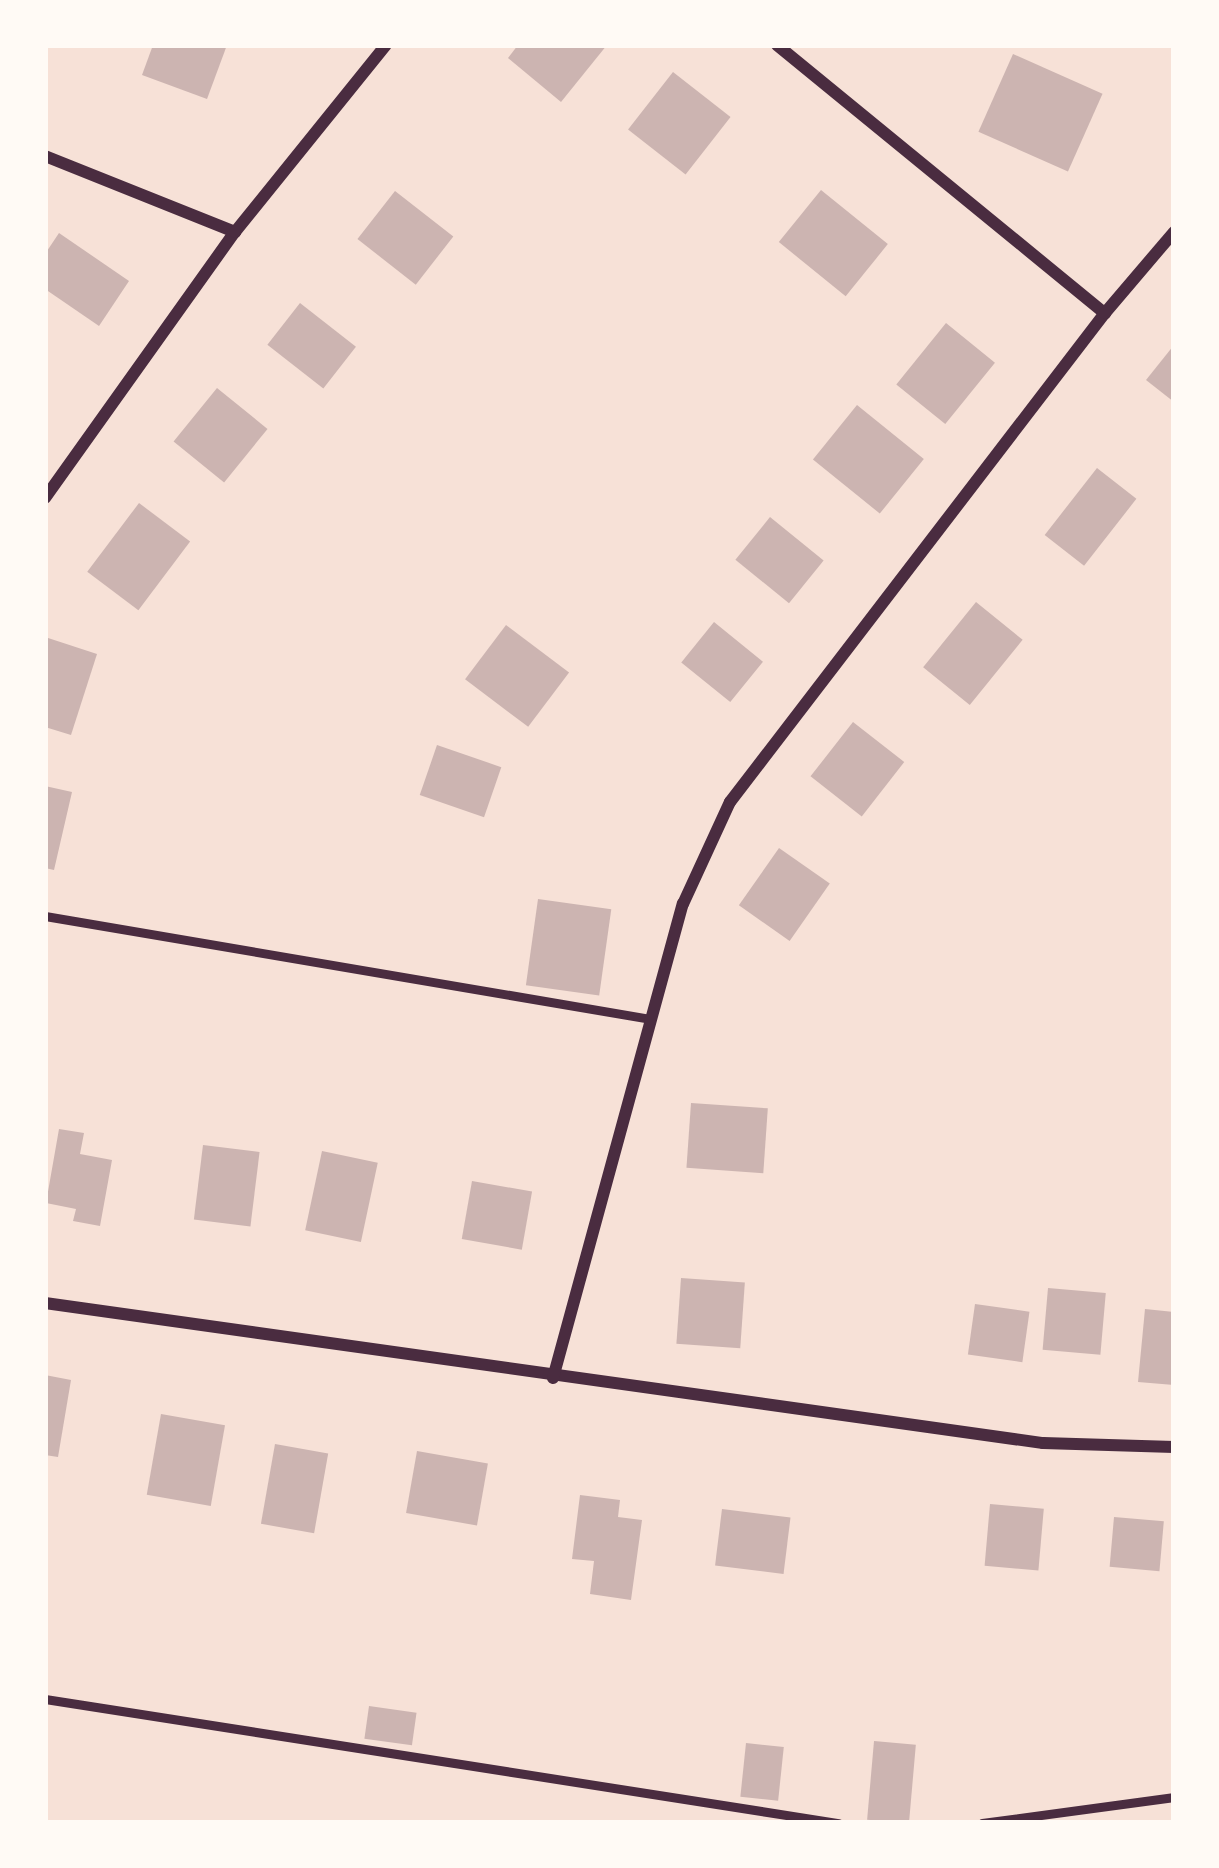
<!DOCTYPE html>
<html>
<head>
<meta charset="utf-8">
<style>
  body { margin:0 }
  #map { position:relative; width:1219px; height:1868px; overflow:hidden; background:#f7e1d7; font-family:Barlow,sans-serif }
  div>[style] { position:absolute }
  .building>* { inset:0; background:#ccb4b1; transform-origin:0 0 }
  .service>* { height:9px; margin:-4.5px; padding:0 4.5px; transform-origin:4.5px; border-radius:4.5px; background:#4a2c40 }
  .minor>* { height:12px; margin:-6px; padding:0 6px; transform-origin:6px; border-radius:6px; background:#4a2c40 }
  span { translate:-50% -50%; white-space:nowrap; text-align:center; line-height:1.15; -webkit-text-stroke:9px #fffaf5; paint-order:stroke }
  .frame { position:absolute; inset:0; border:48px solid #fffaf5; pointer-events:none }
</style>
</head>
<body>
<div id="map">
  <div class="building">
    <i style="clip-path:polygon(153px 45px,227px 45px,207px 99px,142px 75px)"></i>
    <i style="clip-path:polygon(518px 45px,607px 45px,561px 102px,508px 58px)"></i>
    <i style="left:1013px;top:54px;width:98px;height:85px;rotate:24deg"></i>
    <i style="left:673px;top:72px;width:73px;height:73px;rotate:38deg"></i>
    <i style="left:821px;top:190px;width:86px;height:67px;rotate:39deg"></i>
    <i style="left:395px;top:191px;width:74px;height:61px;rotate:38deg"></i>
    <i style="clip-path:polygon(59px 233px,129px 281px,99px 326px,45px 289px,45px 254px)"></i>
    <i style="left:300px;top:303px;width:71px;height:53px;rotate:38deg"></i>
    <i style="left:946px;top:323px;width:63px;height:79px;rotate:39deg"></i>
    <i style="clip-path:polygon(1174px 345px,1174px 402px,1146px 380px)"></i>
    <i style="left:217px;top:388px;width:65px;height:69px;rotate:39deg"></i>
    <i style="left:857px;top:405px;width:86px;height:70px;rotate:39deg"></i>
    <i style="left:1097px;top:468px;width:50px;height:85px;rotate:38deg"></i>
    <i style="left:139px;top:503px;width:64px;height:86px;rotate:37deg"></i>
    <i style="left:770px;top:517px;width:69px;height:55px;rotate:39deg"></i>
    <i style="left:976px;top:602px;width:60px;height:84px;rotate:39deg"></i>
    <i style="left:714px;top:622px;width:63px;height:52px;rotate:39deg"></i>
    <i style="left:506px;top:625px;width:79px;height:68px;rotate:37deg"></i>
    <i style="clip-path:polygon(45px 637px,97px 654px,71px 735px,45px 727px)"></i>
    <i style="left:853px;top:722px;width:65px;height:69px;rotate:38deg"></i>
    <i style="left:437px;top:745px;width:68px;height:53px;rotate:19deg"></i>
    <i style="clip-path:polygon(45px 786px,72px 792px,54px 870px,45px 868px)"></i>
    <i style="left:779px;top:848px;width:62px;height:70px;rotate:35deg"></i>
    <i style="left:538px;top:899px;width:74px;height:87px;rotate:8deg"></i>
    <i style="left:691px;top:1103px;width:77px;height:65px;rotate:4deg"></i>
    <i style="clip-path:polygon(59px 1129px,84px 1133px,80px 1154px,112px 1160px,100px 1226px,73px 1221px,76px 1209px,46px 1203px)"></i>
    <i style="left:203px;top:1145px;width:57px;height:75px;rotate:7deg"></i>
    <i style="left:322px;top:1151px;width:57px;height:81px;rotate:12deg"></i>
    <i style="left:472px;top:1181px;width:61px;height:59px;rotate:10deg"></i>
    <i style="left:681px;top:1278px;width:64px;height:66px;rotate:4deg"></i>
    <i style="left:1048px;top:1288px;width:58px;height:62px;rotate:5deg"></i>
    <i style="left:975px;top:1304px;width:55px;height:51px;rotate:8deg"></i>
    <i style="clip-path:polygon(1145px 1309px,1174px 1312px,1174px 1385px,1138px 1382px)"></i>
    <i style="clip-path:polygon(45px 1375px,71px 1380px,58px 1457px,45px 1455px)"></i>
    <i style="left:161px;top:1414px;width:65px;height:82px;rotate:10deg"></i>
    <i style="left:275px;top:1444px;width:54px;height:81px;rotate:10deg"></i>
    <i style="left:417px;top:1451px;width:72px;height:63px;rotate:10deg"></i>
    <i style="clip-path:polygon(580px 1495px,620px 1500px,618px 1517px,642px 1520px,631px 1600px,590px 1594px,594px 1561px,572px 1559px)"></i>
    <i style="left:990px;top:1504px;width:54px;height:62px;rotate:5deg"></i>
    <i style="left:722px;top:1509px;width:69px;height:57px;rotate:7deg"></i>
    <i style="left:1114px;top:1517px;width:50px;height:50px;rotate:5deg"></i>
    <i style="left:369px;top:1706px;width:48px;height:33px;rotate:8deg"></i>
    <i style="left:874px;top:1741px;width:42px;height:79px;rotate:5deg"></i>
    <i style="left:746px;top:1743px;width:38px;height:54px;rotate:6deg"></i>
  </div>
  <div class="service">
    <i style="left:45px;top:916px;width:615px;rotate:9.65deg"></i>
    <i style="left:45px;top:1699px;width:803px;rotate:8.89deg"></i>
    <i style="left:982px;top:1823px;width:194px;rotate:-7.7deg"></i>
  </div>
  <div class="minor">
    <i style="left:777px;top:45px;width:424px;rotate:39.3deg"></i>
    <i style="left:45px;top:156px;width:205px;rotate:21.8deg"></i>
    <i style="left:45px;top:498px;width:327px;rotate:-54.5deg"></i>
    <i style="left:235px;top:232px;width:240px;rotate:-51.1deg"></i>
    <i style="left:45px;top:1303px;width:1008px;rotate:7.99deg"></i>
    <i style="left:1043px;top:1443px;width:131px;rotate:1.7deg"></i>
    <i style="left:553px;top:1378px;width:492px;rotate:-74.7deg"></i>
    <i style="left:683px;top:904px;width:112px;rotate:-65.3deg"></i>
    <i style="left:730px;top:802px;width:616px;rotate:-52.52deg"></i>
    <i style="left:1105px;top:313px;width:106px;rotate:-49.6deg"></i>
  </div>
  <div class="frame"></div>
</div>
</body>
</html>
